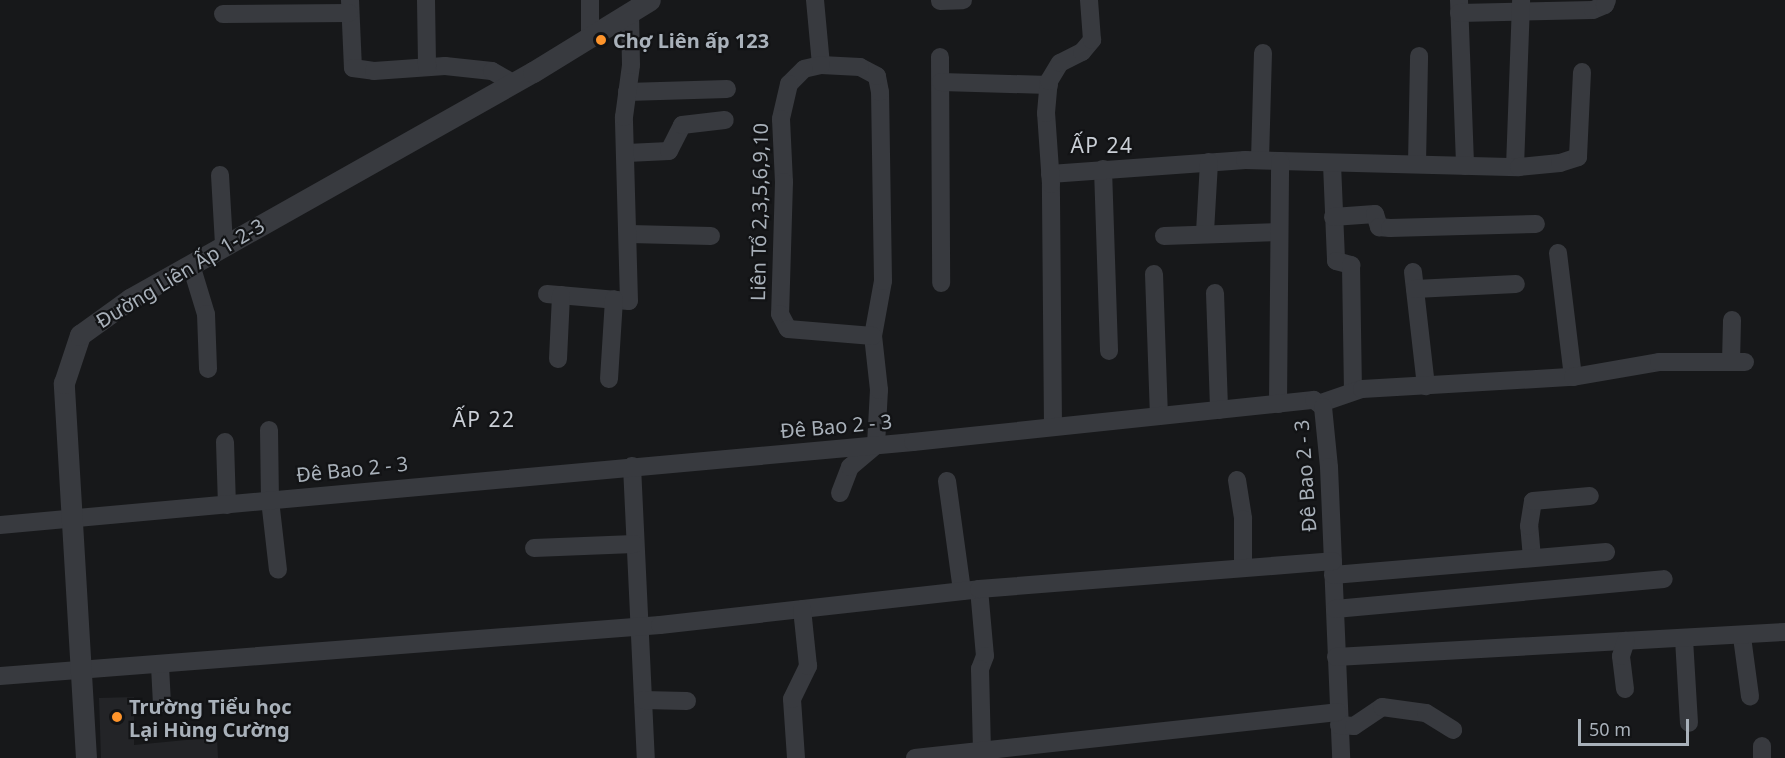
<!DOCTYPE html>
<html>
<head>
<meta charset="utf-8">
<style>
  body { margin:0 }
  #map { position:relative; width:1785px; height:758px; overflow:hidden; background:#17181a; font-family:"Noto Sans",sans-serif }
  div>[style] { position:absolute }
  .built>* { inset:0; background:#232427 }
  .minor>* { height:18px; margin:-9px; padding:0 9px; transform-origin:9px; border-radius:9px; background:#383a3f }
  .tertiary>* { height:21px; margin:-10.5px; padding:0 10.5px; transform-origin:10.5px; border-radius:10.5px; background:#383a3f }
  .dots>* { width:16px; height:16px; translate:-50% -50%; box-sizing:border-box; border:3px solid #121315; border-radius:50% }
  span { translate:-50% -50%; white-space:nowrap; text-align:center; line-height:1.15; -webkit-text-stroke:4.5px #121315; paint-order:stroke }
  .poi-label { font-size:20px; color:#a9b1ba; font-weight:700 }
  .left { translate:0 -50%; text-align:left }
  .street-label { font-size:20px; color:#a9b1ba }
  .neighbourhood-label { font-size:21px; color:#cacfd6; letter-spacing:1.5px }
  .scale { position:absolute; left:1578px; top:719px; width:111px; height:27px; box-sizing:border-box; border:3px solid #a9b1ba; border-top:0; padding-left:8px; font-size:18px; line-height:21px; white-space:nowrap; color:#a9b1ba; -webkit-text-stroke:4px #121315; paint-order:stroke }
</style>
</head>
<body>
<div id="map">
  <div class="built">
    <i style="clip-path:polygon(134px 697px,134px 745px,217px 737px,218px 758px,101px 758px,99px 698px)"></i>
  </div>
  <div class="minor">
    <i style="left:350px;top:0;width:68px;rotate:87.5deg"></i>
    <i style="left:353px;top:68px;width:21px;rotate:8deg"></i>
    <i style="left:374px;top:71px;width:71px;rotate:-4deg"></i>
    <i style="left:445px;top:66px;width:47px;rotate:6.1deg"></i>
    <i style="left:492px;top:71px;width:22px;rotate:30deg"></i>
    <i style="left:426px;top:0;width:67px;rotate:89.1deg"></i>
    <i style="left:590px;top:0;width:36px;rotate:90deg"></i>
    <i style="left:815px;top:0;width:65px;rotate:84.7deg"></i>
    <i style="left:1459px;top:0;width:166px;rotate:87.9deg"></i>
    <i style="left:940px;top:1px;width:23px;rotate:-2deg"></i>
    <i style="left:1459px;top:13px;width:134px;rotate:-1.3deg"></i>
    <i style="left:1593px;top:10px;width:13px;rotate:-23deg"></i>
    <i style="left:1605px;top:5px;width:5px;rotate:-68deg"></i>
    <i style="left:223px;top:14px;width:126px;rotate:-0.5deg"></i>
    <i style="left:940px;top:57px;width:226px;rotate:89.7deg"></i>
    <i style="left:941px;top:82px;width:108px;rotate:1.6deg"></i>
    <i style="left:627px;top:92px;width:100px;rotate:-1.7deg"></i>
    <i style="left:627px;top:153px;width:42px;rotate:-2.7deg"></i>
    <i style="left:669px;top:151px;width:29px;rotate:-63deg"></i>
    <i style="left:682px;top:125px;width:43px;rotate:-6.6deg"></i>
    <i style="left:1260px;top:160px;width:107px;rotate:-88.4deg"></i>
    <i style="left:1332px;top:164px;width:97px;rotate:87.6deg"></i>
    <i style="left:1336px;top:261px;width:16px;rotate:15deg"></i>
    <i style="left:1351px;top:265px;width:126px;rotate:89.1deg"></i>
    <i style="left:1417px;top:164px;width:108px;rotate:-88.9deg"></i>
    <i style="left:1515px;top:167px;width:167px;rotate:-87.9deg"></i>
    <i style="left:1103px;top:169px;width:182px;rotate:88.1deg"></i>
    <i style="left:1050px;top:174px;width:196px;rotate:-4.1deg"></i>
    <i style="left:1245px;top:160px;width:274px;rotate:1.5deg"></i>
    <i style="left:1519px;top:167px;width:41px;rotate:-5.6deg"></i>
    <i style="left:1560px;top:163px;width:19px;rotate:-18deg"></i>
    <i style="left:1578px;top:157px;width:85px;rotate:-87.3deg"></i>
    <i style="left:220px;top:175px;width:70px;rotate:86.7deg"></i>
    <i style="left:1333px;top:217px;width:42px;rotate:-4.1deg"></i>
    <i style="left:1375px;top:214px;width:14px;rotate:73deg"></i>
    <i style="left:1379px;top:227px;width:11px;rotate:5deg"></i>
    <i style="left:1390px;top:228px;width:146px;rotate:-1.6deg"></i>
    <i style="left:1205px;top:232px;width:70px;rotate:-86.7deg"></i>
    <i style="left:630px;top:234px;width:81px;rotate:1.4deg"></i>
    <i style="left:1164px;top:236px;width:115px;rotate:-2deg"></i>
    <i style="left:1558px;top:253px;width:125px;rotate:83.1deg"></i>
    <i style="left:191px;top:265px;width:51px;rotate:73deg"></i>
    <i style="left:206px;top:314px;width:55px;rotate:87.9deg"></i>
    <i style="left:1413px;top:272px;width:115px;rotate:83.5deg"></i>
    <i style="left:1154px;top:274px;width:142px;rotate:88deg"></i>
    <i style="left:1415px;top:289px;width:101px;rotate:-2.8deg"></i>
    <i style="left:1215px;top:293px;width:117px;rotate:88deg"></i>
    <i style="left:547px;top:294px;width:82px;rotate:4.9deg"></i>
    <i style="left:629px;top:301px;width:184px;rotate:-91.6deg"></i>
    <i style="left:624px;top:117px;width:52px;rotate:-82.3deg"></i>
    <i style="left:631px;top:65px;width:53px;rotate:-91.1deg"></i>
    <i style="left:558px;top:359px;width:64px;rotate:-87.3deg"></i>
    <i style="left:1731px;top:362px;width:42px;rotate:-88.6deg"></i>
    <i style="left:609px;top:379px;width:80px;rotate:-86.4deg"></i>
    <i style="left:1321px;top:403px;width:43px;rotate:-18.9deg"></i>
    <i style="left:1362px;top:389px;width:211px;rotate:-3.3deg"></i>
    <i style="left:1573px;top:377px;width:87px;rotate:-9.9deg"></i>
    <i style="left:1659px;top:362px;width:86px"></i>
    <i style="left:1278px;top:404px;width:243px;rotate:-89.5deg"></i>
    <i style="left:1053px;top:427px;width:243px;rotate:-90.5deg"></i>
    <i style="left:1051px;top:184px;width:71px;rotate:-94deg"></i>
    <i style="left:1046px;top:113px;width:32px;rotate:-85deg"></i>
    <i style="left:1049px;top:81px;width:21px;rotate:-59deg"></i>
    <i style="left:1060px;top:63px;width:25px;rotate:-27deg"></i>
    <i style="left:1082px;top:52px;width:16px;rotate:-50deg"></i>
    <i style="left:1092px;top:40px;width:40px;rotate:-94.3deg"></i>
    <i style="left:269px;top:430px;width:70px;rotate:89.2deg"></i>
    <i style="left:270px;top:500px;width:70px;rotate:83.5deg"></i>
    <i style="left:225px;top:442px;width:63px;rotate:88.2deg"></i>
    <i style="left:632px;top:466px;width:292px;rotate:87.3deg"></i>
    <i style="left:1237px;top:480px;width:39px;rotate:81deg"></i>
    <i style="left:1243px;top:519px;width:48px;rotate:90deg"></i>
    <i style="left:947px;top:481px;width:111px;rotate:82.2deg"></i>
    <i style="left:840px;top:493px;width:28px;rotate:-69deg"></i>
    <i style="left:850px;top:467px;width:34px;rotate:-40deg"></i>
    <i style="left:876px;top:445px;width:55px;rotate:-86.9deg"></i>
    <i style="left:879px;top:390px;width:54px;rotate:-96.3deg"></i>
    <i style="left:873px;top:336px;width:56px;rotate:-79.7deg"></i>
    <i style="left:883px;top:281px;width:189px;rotate:-90.9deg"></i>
    <i style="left:880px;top:92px;width:16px;rotate:-101deg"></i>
    <i style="left:877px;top:76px;width:19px;rotate:-152deg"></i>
    <i style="left:860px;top:67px;width:39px;rotate:-177deg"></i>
    <i style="left:821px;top:65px;width:17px;rotate:167deg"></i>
    <i style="left:804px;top:69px;width:21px;rotate:135deg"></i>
    <i style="left:789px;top:84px;width:36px;rotate:103deg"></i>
    <i style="left:781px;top:119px;width:63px;rotate:87.3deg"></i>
    <i style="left:784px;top:182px;width:132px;rotate:91.7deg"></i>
    <i style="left:780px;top:314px;width:17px;rotate:62deg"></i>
    <i style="left:788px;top:329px;width:85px;rotate:4.7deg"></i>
    <i style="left:0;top:525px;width:917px;rotate:-5.19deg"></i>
    <i style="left:913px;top:442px;width:403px;rotate:-6deg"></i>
    <i style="left:1314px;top:400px;width:11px;rotate:38deg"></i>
    <i style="left:1323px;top:407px;width:60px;rotate:84.3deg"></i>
    <i style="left:1329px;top:467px;width:291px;rotate:87.6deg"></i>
    <i style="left:534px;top:548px;width:100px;rotate:-2.3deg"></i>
    <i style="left:1532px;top:558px;width:32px;rotate:-95deg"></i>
    <i style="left:1529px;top:526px;width:25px;rotate:-81deg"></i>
    <i style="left:1533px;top:501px;width:57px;rotate:-5deg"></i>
    <i style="left:1333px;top:575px;width:274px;rotate:-4.8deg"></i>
    <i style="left:979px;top:589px;width:67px;rotate:84.9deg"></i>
    <i style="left:985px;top:656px;width:14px;rotate:111deg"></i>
    <i style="left:980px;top:669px;width:83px;rotate:88.6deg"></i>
    <i style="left:1335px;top:609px;width:330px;rotate:-5.2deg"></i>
    <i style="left:1742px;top:637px;width:60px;rotate:82.3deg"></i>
    <i style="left:1684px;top:639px;width:84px;rotate:86.6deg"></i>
    <i style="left:1336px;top:657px;width:450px;rotate:-3.2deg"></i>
    <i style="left:160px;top:666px;width:37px;rotate:87deg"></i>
    <i style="left:0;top:676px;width:662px;rotate:-4.42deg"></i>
    <i style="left:660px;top:625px;width:321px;rotate:-6.4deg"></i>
    <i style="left:979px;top:589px;width:355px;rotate:-4.5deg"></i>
    <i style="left:1625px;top:689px;width:33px;rotate:-97deg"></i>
    <i style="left:1621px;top:656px;width:16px;rotate:-72deg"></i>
    <i style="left:643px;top:700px;width:44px;rotate:1.3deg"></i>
    <i style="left:1339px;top:725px;width:15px;rotate:4deg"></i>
    <i style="left:1354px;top:726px;width:34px;rotate:-34deg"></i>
    <i style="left:1382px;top:707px;width:44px;rotate:7.8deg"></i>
    <i style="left:1426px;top:713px;width:32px;rotate:32deg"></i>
    <i style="left:1762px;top:746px;width:12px;rotate:90deg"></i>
    <i style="left:796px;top:758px;width:59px;rotate:-93.9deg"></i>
    <i style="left:792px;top:699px;width:37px;rotate:-64deg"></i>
    <i style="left:808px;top:666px;width:57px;rotate:-96deg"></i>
    <i style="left:915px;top:758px;width:425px;rotate:-6.2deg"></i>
  </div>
  <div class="tertiary">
    <i style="left:86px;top:758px;width:376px;rotate:-93.4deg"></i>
    <i style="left:64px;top:383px;width:51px;rotate:-71.6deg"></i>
    <i style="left:80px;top:335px;width:62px;rotate:-35.8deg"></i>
    <i style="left:130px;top:299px;width:463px;rotate:-29.4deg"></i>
    <i style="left:533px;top:72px;width:137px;rotate:-31.6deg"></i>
  </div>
  <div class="dots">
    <i style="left:601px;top:40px;background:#fe942b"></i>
    <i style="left:117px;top:717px;background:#fe942b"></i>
  </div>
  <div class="poi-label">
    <span class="left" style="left:613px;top:40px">Chợ Liên ấp 123</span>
    <span class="left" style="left:129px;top:718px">Trường Tiểu học<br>Lại Hùng Cường</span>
  </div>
  <div class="street-label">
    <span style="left:759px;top:212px;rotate:-89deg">Liên Tổ 2,3,5,6,9,10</span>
    <span style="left:180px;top:273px;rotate:-31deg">Đường Liên Ấp 1-2-3</span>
    <span style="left:836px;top:426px;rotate:-5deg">Đê Bao 2 - 3</span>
    <span style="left:352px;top:469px;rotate:-6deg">Đê Bao 2 - 3</span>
    <span style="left:1305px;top:476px;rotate:-94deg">Đê Bao 2 - 3</span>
  </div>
  <div class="neighbourhood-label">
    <span style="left:1102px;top:145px">ẤP 24</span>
    <span style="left:484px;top:419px">ẤP 22</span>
  </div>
  <div class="scale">50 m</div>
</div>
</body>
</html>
